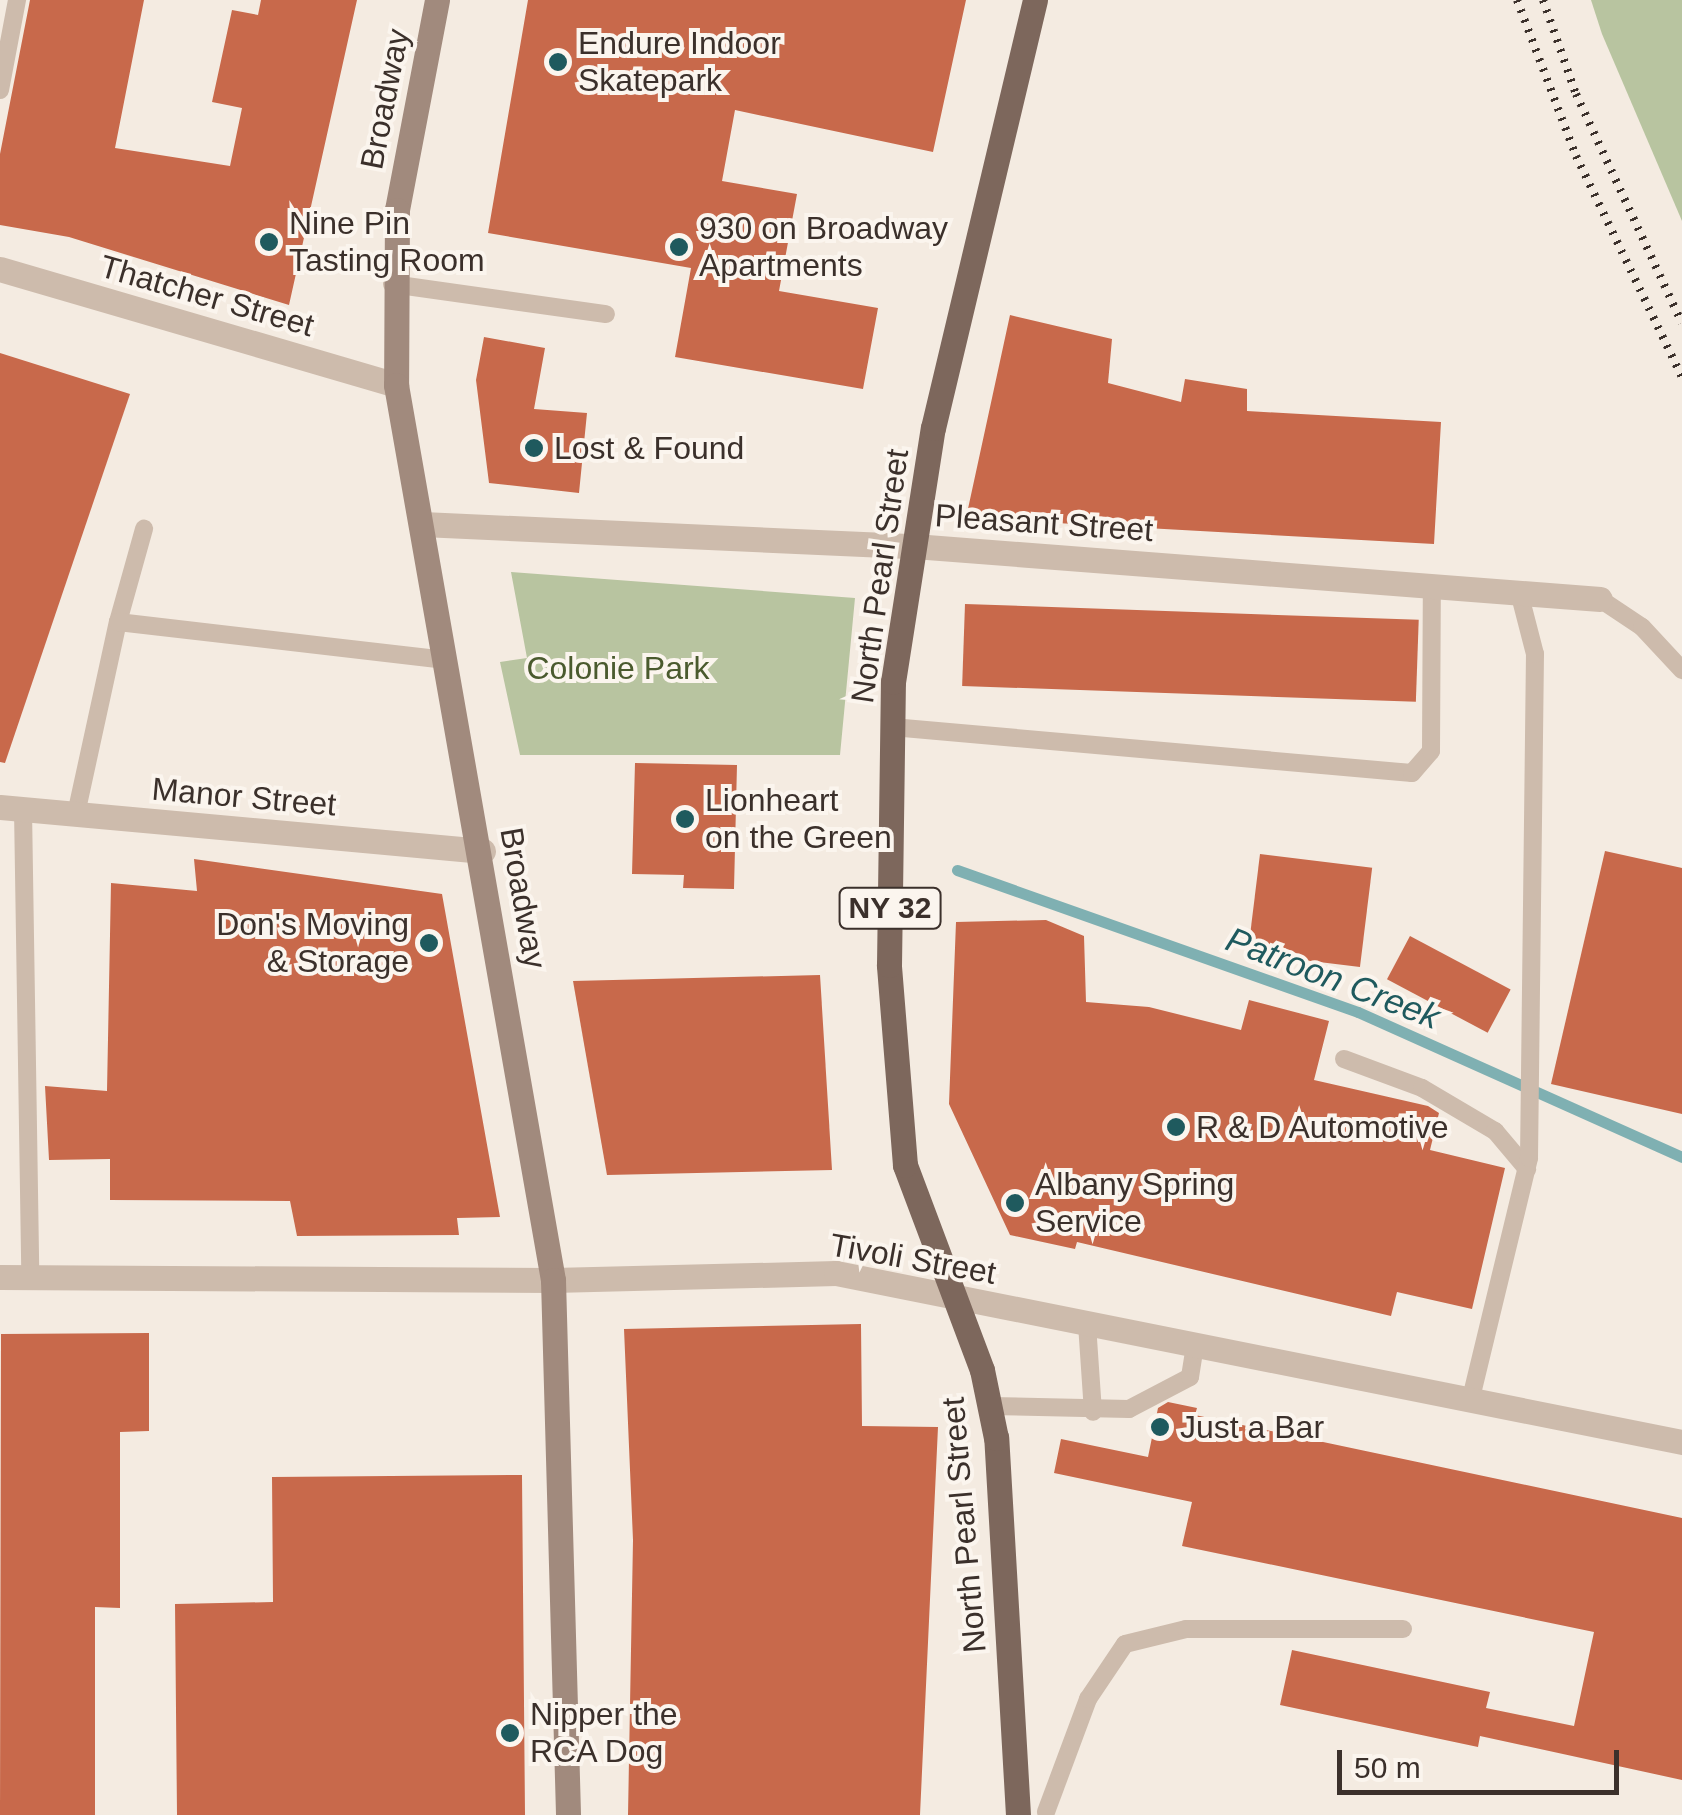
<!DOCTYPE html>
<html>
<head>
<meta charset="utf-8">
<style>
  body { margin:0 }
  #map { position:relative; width:1682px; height:1815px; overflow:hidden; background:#f4ebe1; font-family:Helvetica,sans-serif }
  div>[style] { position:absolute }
  .green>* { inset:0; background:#b8c4a0 }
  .stream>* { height:11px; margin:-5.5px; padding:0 5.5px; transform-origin:5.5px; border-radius:5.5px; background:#7fb0b2 }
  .building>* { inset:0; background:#c8694b; transform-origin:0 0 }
  .lane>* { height:18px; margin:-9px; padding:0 9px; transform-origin:9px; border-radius:9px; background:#cdbbac }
  .street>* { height:25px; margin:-12.5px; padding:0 12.5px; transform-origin:12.5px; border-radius:12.5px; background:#cdbbac }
  .secondary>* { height:25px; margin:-12.5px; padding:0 12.5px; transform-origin:12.5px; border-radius:12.5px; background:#a18a7d }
  .primary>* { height:25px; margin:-12.5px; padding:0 12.5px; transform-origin:12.5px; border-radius:12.5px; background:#7d675c }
  .rail>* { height:8px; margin-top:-4px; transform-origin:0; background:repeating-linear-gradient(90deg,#3b302b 0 2.5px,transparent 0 10.5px) }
  .dots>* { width:28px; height:28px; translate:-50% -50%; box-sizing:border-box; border:5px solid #fbf5ee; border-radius:50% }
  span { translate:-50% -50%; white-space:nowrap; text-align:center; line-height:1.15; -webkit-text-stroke:8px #fbf5ee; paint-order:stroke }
  .shield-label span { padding:2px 8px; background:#fbf5ee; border:2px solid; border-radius:8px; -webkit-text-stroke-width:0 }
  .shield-label { font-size:30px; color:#3b302b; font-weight:700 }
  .poi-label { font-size:32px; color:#3b302b }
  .left { translate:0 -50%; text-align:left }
  .right { translate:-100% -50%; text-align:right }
  .street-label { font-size:32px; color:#3b302b }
  .park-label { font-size:32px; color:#4a5a2e }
  .water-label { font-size:35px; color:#1f5a5e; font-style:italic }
  .scale { position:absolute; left:1337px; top:1750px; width:282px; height:45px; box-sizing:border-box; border:5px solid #3b302b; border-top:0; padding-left:12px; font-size:30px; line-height:35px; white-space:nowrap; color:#3b302b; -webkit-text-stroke:8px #fbf5ee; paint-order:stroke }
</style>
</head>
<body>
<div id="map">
  <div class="green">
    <i style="clip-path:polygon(1591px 0,1682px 0,1682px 221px,1602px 34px)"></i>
    <i style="clip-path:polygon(511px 572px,855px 598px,840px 755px,520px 755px,500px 662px,527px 658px)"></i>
  </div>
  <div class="stream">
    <i style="left:957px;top:870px;width:425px;rotate:19.5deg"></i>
    <i style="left:1358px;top:1012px;width:355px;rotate:24.1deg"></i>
  </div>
  <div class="building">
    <i style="clip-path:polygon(30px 0,144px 0,115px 148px,230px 166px,242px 108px,212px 102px,232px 10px,258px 15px,261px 0,357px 0,289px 305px,69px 237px,0 225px,0 154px)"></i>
    <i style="clip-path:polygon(528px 0,966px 0,933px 152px,735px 110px,722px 181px,797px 194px,779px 291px,878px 308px,863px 389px,675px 357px,691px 268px,488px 233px)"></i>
    <i style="clip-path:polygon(1010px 315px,1112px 339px,1108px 383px,1181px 402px,1185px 379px,1247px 389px,1247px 411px,1441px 422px,1434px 544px,966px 518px)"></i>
    <i style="clip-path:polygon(484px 337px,545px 348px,534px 409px,587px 413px,579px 493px,489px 483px,476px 380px)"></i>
    <i style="clip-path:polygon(0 353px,130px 394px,5px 763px,0 762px)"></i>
    <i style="left:965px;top:604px;width:454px;height:82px;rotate:2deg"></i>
    <i style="clip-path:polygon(635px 763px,737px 765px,734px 889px,683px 888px,684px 875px,632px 874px)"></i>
    <i style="clip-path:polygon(1605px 851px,1682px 868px,1682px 1114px,1551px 1084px)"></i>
    <i style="left:1260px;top:854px;width:113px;height:100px;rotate:7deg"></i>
    <i style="clip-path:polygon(194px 859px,442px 894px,500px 1217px,457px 1218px,459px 1235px,297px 1236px,290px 1201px,110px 1200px,110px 1159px,49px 1160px,45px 1086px,107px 1091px,111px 883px,197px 891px)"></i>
    <i style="clip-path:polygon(1046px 920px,1084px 936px,1086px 1002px,1149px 1007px,1241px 1030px,1249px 1000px,1329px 1021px,1314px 1080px,1428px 1106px,1439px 1113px,1430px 1150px,1505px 1168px,1472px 1309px,1397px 1292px,1391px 1316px,1077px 1242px,1075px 1249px,1010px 1235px,949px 1104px,956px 922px)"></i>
    <i style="left:1410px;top:936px;width:114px;height:49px;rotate:28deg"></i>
    <i style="clip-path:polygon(820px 975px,832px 1170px,607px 1175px,573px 981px)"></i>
    <i style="clip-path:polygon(861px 1324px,862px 1426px,938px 1427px,920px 1815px,628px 1815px,633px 1540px,624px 1329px)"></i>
    <i style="clip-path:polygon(149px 1333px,149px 1431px,120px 1432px,120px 1608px,95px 1607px,95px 1815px,0 1815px,1px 1334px)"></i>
    <i style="clip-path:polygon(1168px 1402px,1197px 1408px,1195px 1415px,1682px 1518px,1682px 1780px,1480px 1736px,1478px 1747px,1280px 1705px,1292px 1650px,1490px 1692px,1486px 1708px,1574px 1726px,1594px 1632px,1182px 1546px,1192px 1502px,1054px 1473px,1061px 1439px,1148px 1457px,1158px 1408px)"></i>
    <i style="clip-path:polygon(522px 1475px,525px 1815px,177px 1815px,175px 1604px,273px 1602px,272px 1477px)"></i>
  </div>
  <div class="lane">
    <i style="left:0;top:90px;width:92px;rotate:-79.3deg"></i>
    <i style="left:392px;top:284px;width:216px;rotate:8deg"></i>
    <i style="left:1600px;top:599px;width:50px;rotate:33.7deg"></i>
    <i style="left:1642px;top:627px;width:59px;rotate:47.1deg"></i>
    <i style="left:118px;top:622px;width:97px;rotate:-74.4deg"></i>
    <i style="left:892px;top:727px;width:522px;rotate:5.06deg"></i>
    <i style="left:1412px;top:773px;width:29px;rotate:-49deg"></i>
    <i style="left:1431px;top:751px;width:166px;rotate:-89.7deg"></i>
    <i style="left:23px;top:809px;width:468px;rotate:89.1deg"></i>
    <i style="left:76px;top:814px;width:197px;rotate:-77.7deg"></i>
    <i style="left:118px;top:622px;width:328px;rotate:6.6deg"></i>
    <i style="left:1344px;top:1059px;width:83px;rotate:20.4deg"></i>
    <i style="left:1422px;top:1088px;width:85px;rotate:30.5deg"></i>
    <i style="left:1495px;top:1131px;width:50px;rotate:49.9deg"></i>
    <i style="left:1087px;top:1324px;width:88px;rotate:86.1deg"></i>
    <i style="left:1471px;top:1398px;width:247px;rotate:-76.4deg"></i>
    <i style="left:1529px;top:1158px;width:504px;rotate:-89.32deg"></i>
    <i style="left:1535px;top:654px;width:64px;rotate:-104.5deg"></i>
    <i style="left:989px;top:1406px;width:140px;rotate:1.2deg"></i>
    <i style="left:1129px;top:1409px;width:69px;rotate:-27.7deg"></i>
    <i style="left:1190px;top:1377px;width:32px;rotate:-81deg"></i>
    <i style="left:1046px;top:1812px;width:121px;rotate:-69.6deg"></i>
    <i style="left:1088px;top:1699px;width:66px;rotate:-56.1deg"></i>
    <i style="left:1125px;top:1644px;width:63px;rotate:-13.8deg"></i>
    <i style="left:1186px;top:1629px;width:217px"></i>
  </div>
  <div class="street">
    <i style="left:0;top:269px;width:413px;rotate:16.3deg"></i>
    <i style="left:422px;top:524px;width:492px;rotate:2.6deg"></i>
    <i style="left:914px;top:546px;width:688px;rotate:4.42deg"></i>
    <i style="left:0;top:807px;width:485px;rotate:5.2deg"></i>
    <i style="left:0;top:1277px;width:553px;rotate:0.31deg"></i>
    <i style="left:553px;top:1280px;width:283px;rotate:-1.4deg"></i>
    <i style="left:836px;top:1273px;width:863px;rotate:11.3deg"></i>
  </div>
  <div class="secondary">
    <i style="left:437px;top:0;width:214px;rotate:100.8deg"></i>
    <i style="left:397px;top:210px;width:175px;rotate:90.3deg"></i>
    <i style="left:396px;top:385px;width:909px;rotate:80.05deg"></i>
    <i style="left:553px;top:1280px;width:535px;rotate:88.39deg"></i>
  </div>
  <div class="primary">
    <i style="left:1018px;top:1815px;width:378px;rotate:-93.3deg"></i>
    <i style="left:996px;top:1438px;width:69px;rotate:-101.6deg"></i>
    <i style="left:982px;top:1370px;width:219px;rotate:-110.6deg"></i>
    <i style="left:905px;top:1165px;width:201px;rotate:-94.6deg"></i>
    <i style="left:889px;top:965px;width:283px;rotate:-89.2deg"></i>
    <i style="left:893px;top:682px;width:257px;rotate:-81.1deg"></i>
    <i style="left:933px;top:428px;width:440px;rotate:-76.6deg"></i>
  </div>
  <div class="rail">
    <i style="left:1517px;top:0;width:167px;rotate:69.3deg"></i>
    <i style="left:1576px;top:156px;width:245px;rotate:64.4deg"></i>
    <i style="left:1543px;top:0;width:100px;rotate:70.7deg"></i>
    <i style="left:1576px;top:94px;width:252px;rotate:65.2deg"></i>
  </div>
  <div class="dots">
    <i style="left:558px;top:62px;background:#1f5a5e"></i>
    <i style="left:269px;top:242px;background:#1f5a5e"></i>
    <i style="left:679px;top:247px;background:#1f5a5e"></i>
    <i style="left:534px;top:448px;background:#1f5a5e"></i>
    <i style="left:685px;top:819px;background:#1f5a5e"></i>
    <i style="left:429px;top:943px;background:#1f5a5e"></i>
    <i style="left:1176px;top:1127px;background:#1f5a5e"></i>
    <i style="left:1015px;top:1203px;background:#1f5a5e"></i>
    <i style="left:1160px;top:1427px;background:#1f5a5e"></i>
    <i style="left:510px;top:1733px;background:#1f5a5e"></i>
  </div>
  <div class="shield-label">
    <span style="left:890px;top:908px">NY 32</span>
  </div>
  <div class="poi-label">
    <span class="left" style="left:578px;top:62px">Endure Indoor<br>Skatepark</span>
    <span class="left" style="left:289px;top:242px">Nine Pin<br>Tasting Room</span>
    <span class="left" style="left:699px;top:247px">930 on Broadway<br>Apartments</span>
    <span class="left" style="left:554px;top:448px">Lost &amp; Found</span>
    <span class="left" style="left:705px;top:819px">Lionheart<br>on the Green</span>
    <span class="right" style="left:409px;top:943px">Don's Moving<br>&amp; Storage</span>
    <span class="left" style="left:1196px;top:1127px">R &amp; D Automotive</span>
    <span class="left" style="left:1035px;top:1203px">Albany Spring<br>Service</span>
    <span class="left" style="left:1180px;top:1427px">Just a Bar</span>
    <span class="left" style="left:530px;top:1733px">Nipper the<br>RCA Dog</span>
  </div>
  <div class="street-label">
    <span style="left:385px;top:99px;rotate:-79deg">Broadway</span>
    <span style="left:207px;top:296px;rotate:16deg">Thatcher Street</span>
    <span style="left:1044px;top:523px;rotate:4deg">Pleasant Street</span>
    <span style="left:880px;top:576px;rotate:-82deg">North Pearl Street</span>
    <span style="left:244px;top:797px;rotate:5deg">Manor Street</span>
    <span style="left:523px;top:898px;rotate:80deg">Broadway</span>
    <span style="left:913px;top:1259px;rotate:10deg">Tivoli Street</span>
    <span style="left:964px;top:1525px;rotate:-95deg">North Pearl Street</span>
  </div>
  <div class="park-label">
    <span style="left:618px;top:668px">Colonie Park</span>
  </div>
  <div class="water-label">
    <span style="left:1333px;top:978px;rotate:21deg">Patroon Creek</span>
  </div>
  <div class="scale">50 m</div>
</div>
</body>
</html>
